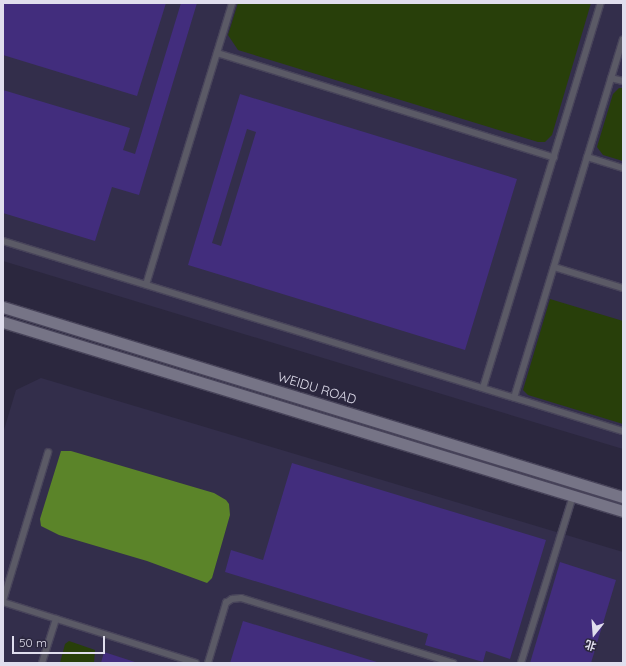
<!DOCTYPE html>
<html>
<head>
<meta charset="utf-8">
<style>
  body { margin:0 }
  #map { position:relative; width:626px; height:666px; overflow:hidden; background:#2b273e; font-family:Quicksand,"Noto Sans SC",sans-serif }
  div>[style] { position:absolute }
  .built>* { inset:0; background:#332e4b }
  .green>* { inset:0; background:#283f0a }
  .water>* { inset:0; background:#5b8429 }
  .building>* { inset:0; background:#422d7d }
  .roads { filter:drop-shadow(1px 0 #48445a) drop-shadow(-1px 0 #48445a) drop-shadow(0 1px #48445a) drop-shadow(0 -1px #48445a) }
  .service>* { height:5.5px; margin:-2.75px; padding:0 2.75px; transform-origin:2.75px; border-radius:2.75px; background:#5b5a66 }
  .secondary>* { height:11px; margin:-5.5px; padding:0 5.5px; transform-origin:5.5px; border-radius:5.5px; background:#767486 }
  span { translate:-50% -50%; white-space:nowrap; text-align:center; line-height:1.15; -webkit-text-stroke:3px #2b273e; paint-order:stroke }
  .street-label { font-size:13px; color:#e0deed }
  .frame { position:absolute; inset:0; border:4px solid #e0deed; pointer-events:none }
  .north { position:absolute; left:574px; top:614px; width:40px; height:40px; -webkit-text-stroke:3px #2b273e; paint-order:stroke; rotate:197deg; font-size:11px; font-weight:700; line-height:16px; text-align:center; color:#e0deed }
  .north::after { content:''; display:block; margin:auto; width:14px; height:18px; background:#e0deed; clip-path:polygon(50% 0,100% 100%,50% 72%,0 100%) }
  .scale { position:absolute; left:12px; top:636px; width:93px; height:18px; box-sizing:border-box; border:2px solid #e0deed; border-top:0; padding-left:5px; font-size:12px; line-height:14px; white-space:nowrap; color:#e0deed; -webkit-text-stroke:3px #2b273e; paint-order:stroke }
</style>
</head>
<body>
<div id="map">
  <div class="built">
    <i style="clip-path:polygon(3px 3px,623px 3px,623px 449px,3px 261px)"></i>
    <i style="clip-path:polygon(41px 378px,623px 552px,623px 663px,3px 663px,3px 433px,16px 390px)"></i>
  </div>
  <div class="green">
    <i style="clip-path:polygon(238px 3px,591px 3px,552px 135px,545px 142px,538px 142px,238px 50px,228px 35px)"></i>
    <i style="clip-path:polygon(619px 88px,623px 88px,623px 161px,603px 155px,597px 147px,613px 94px)"></i>
    <i style="clip-path:polygon(550px 299px,623px 321px,623px 424px,528px 395px,523px 390px)"></i>
    <i style="clip-path:polygon(69px 641px,95px 650px,94px 663px,60px 663px,65px 644px)"></i>
  </div>
  <div class="water">
    <i style="clip-path:polygon(61px 451px,71px 451px,214px 493px,226px 500px,229px 504px,230px 515px,212px 578px,207px 583px,147px 561px,59px 535px,41px 526px,40px 519px)"></i>
  </div>
  <div class="building">
    <i style="clip-path:polygon(3px 3px,166px 3px,137px 96px,3px 55px)"></i>
    <i style="clip-path:polygon(181px 3px,197px 3px,139px 195px,112px 187px,95px 241px,3px 213px,3px 90px,130px 128px,123px 150px,135px 154px)"></i>
    <i style="clip-path:polygon(evenodd,240px 94px,517px 179px,465px 350px,188px 265px,240px 94px,247px 129px,256px 132px,221px 246px,212px 243px,247px 129px)"></i>
    <i style="clip-path:polygon(292px 463px,546px 540px,510px 659px,486px 651px,483px 662px,425px 645px,428px 634px,225px 572px,231px 550px,263px 560px)"></i>
    <i style="clip-path:polygon(560px 562px,616px 580px,591px 663px,530px 663px)"></i>
    <i style="clip-path:polygon(243px 621px,380px 663px,230px 663px)"></i>
    <i style="clip-path:polygon(104px 652px,138px 663px,101px 663px)"></i>
  </div>
  <div class="roads">
    <div class="service">
      <i style="left:217px;top:53px;width:353px;rotate:17.2deg"></i>
      <i style="left:611px;top:78px;width:12px;rotate:14deg"></i>
      <i style="left:587px;top:157px;width:38px;rotate:17deg"></i>
      <i style="left:3px;top:241px;width:648px;rotate:17.04deg"></i>
      <i style="left:554px;top:267px;width:72px;rotate:16.9deg"></i>
      <i style="left:146px;top:285px;width:295px;rotate:-73deg"></i>
      <i style="left:483px;top:388px;width:403px;rotate:-73deg"></i>
      <i style="left:514px;top:398px;width:374px;rotate:-73.1deg"></i>
      <i style="left:3px;top:601px;width:155px;rotate:-73.1deg"></i>
      <i style="left:3px;top:602px;width:202px;rotate:17.5deg"></i>
      <i style="left:42px;top:663px;width:46px;rotate:-72.3deg"></i>
      <i style="left:208px;top:663px;width:63px;rotate:-73.3deg"></i>
      <i style="left:226px;top:603px;width:7px;rotate:-34deg"></i>
      <i style="left:232px;top:599px;width:9px;rotate:-6deg"></i>
      <i style="left:241px;top:598px;width:222px;rotate:17deg"></i>
      <i style="left:521px;top:663px;width:175px;rotate:-72.7deg"></i>
    </div>
    <div class="secondary">
      <i style="left:3px;top:307px;width:648px;rotate:17.04deg"></i>
      <i style="left:3px;top:322px;width:648px;rotate:16.95deg"></i>
    </div>
  </div>
  <div class="street-label">
    <span style="left:317px;top:388px;rotate:17deg">WEIDU ROAD</span>
  </div>
  <div class="frame"></div>
  <div class="north">北</div>
  <div class="scale">50 m</div>
</div>
</body>
</html>
